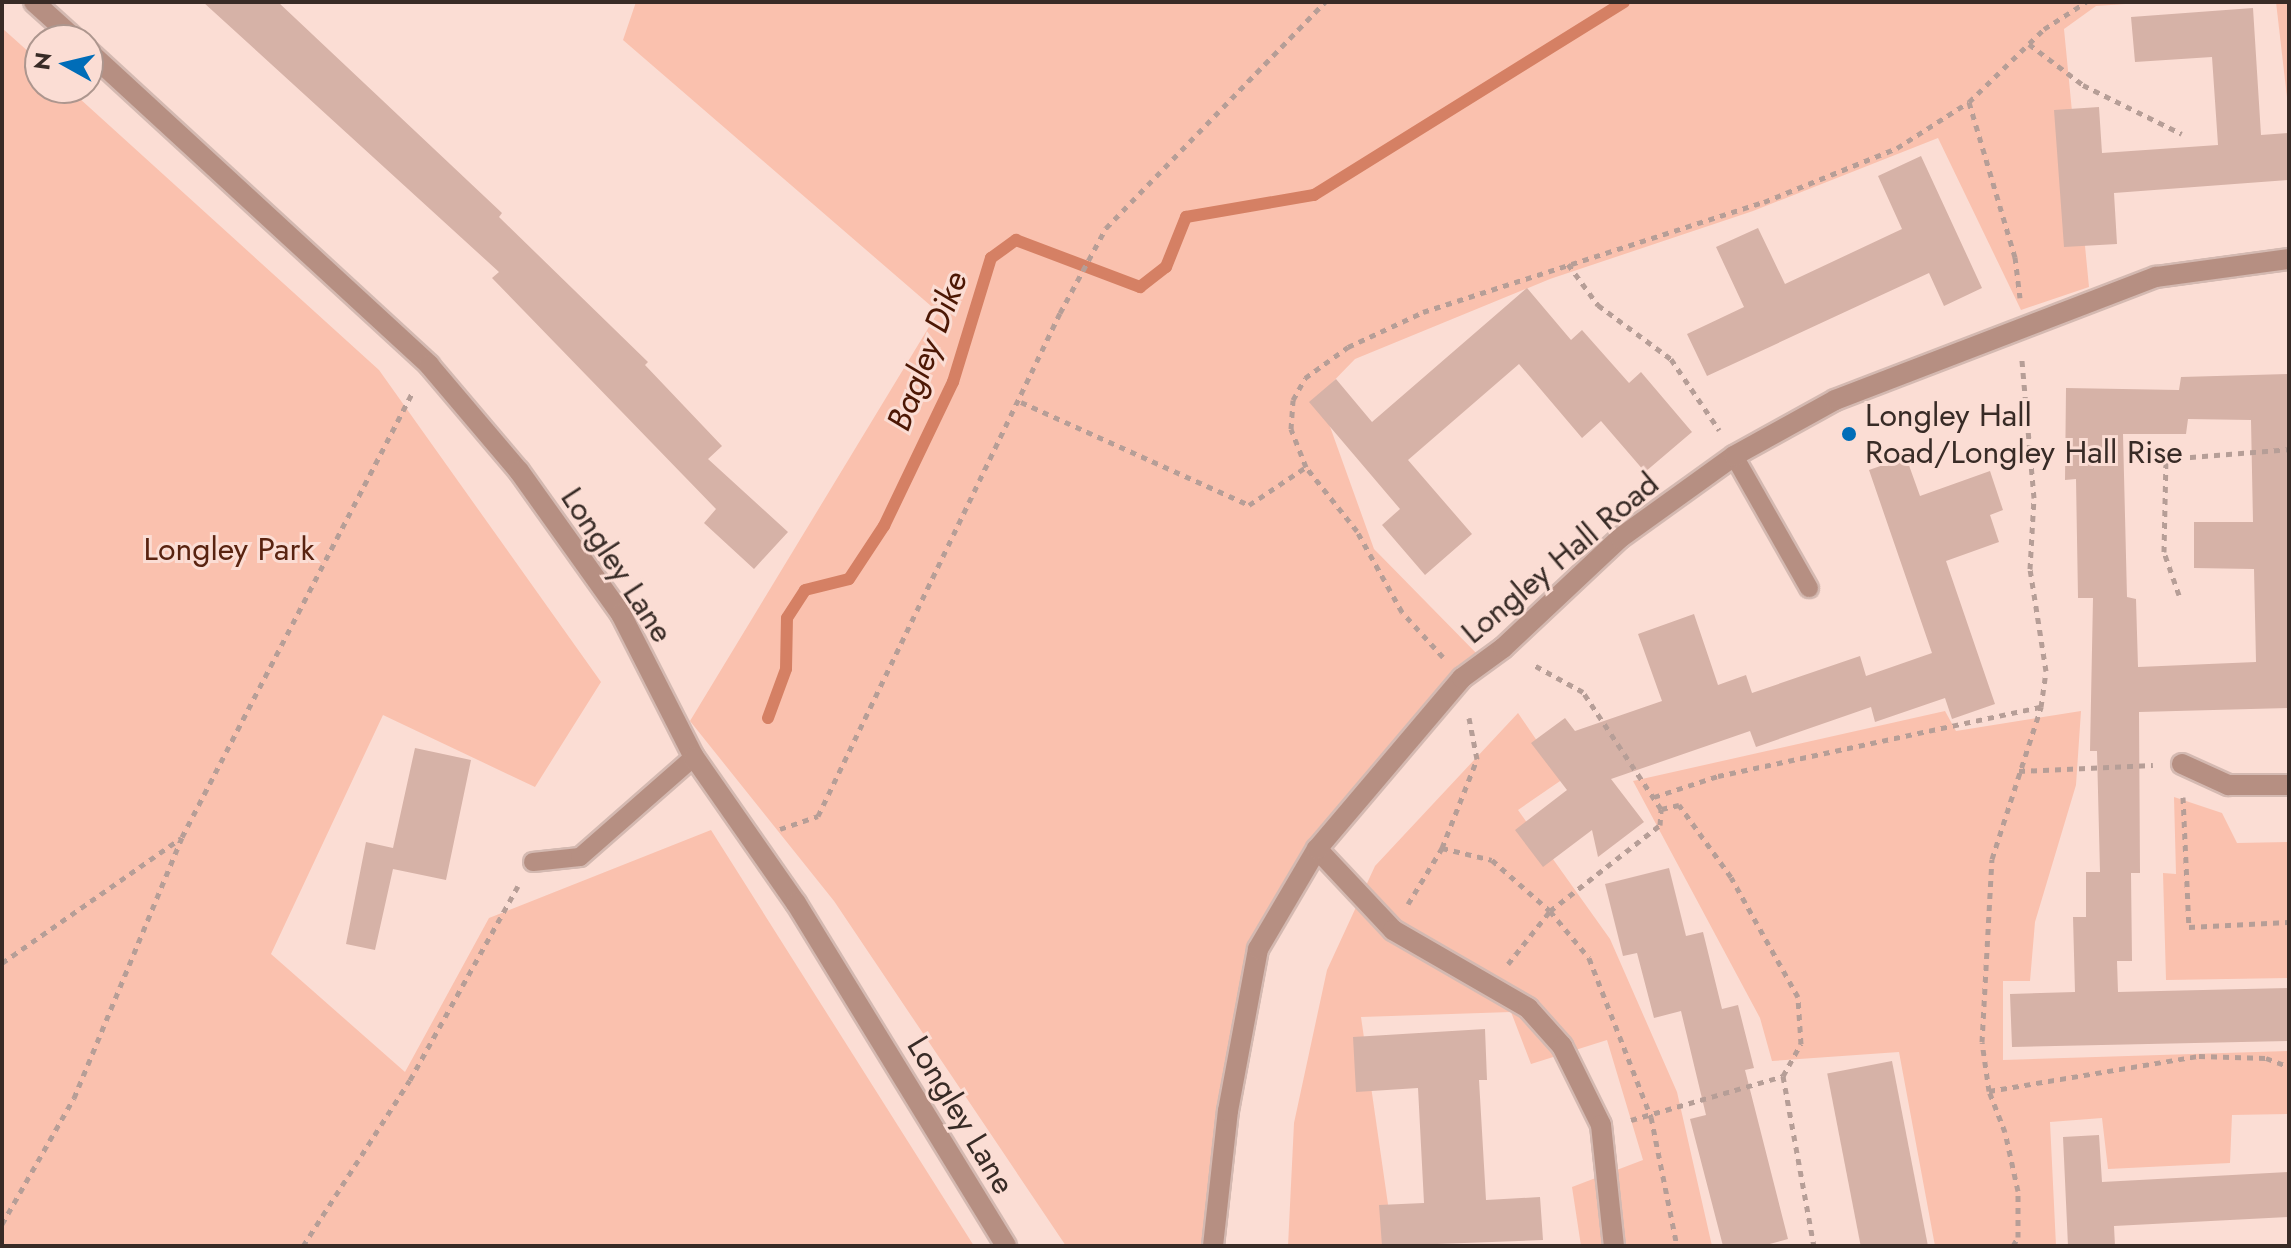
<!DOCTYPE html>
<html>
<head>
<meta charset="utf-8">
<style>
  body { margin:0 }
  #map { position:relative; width:2291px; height:1248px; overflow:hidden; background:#fbddd4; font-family:Jost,sans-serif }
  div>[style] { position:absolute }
  .green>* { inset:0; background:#fac1ae }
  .stream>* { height:12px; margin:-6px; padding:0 6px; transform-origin:6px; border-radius:6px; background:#d58064 }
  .building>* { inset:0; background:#d6b2a7; transform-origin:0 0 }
  .path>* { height:5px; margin-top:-2.5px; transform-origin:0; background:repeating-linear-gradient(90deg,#b69e97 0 6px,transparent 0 12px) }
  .roads { filter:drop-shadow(2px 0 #d4b9b1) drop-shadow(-2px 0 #d4b9b1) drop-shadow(0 2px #d4b9b1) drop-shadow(0 -2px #d4b9b1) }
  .service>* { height:18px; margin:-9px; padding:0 9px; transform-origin:9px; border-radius:9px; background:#b68f82 }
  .minor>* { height:20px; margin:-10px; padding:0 10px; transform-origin:10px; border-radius:10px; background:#b68f82 }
  .tertiary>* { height:20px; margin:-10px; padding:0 10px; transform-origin:10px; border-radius:10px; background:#b68f82 }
  .dots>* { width:22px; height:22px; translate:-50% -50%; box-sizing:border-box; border:4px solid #fbddd4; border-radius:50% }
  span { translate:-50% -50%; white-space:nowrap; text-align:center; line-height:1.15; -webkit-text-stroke:6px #fbddd4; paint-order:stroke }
  .poi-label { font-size:32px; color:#382b26 }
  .left { translate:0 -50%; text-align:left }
  .park-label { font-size:32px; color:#592310 }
  .street-label { font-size:32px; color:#382b26 }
  .water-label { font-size:34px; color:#4c1704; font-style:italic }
  .frame { position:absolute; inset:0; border:4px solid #382b26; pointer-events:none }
  .north { position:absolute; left:24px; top:24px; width:80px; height:80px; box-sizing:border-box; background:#fbddd4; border:2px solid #ad968e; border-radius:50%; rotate:278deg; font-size:22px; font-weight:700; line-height:32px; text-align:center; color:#382b26 }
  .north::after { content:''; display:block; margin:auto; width:28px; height:36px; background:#006db8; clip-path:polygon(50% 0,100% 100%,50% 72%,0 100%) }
</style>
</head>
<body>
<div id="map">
  <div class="green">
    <i style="clip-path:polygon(636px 2px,2155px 2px,2096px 6px,2064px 29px,2089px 287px,2021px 310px,1938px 138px,1753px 211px,1550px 279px,1355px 359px,1319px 396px,1374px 549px,1481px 658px,1333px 831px,1267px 931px,1207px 1246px,1066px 1246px,834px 901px,690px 721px,938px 312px,623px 40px)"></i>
    <i style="clip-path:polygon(2276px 2px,2289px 2px,2288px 106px)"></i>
    <i style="clip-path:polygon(2px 28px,40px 62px,40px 88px,68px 88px,379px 370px,601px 682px,535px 787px,383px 715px,271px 954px,405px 1072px,489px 918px,711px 830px,974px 1246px,2px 1246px)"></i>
    <i style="clip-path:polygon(1945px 711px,1956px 731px,2081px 711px,2076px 785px,2035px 922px,2030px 981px,2003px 981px,2003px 1060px,2289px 1051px,2289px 1114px,2232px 1115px,2230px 1163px,2108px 1169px,2102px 1118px,2050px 1122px,2056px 1246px,1935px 1246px,1899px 1052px,1772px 1061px,1760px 1018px,1633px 781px)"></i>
    <i style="clip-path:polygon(1518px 713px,1563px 779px,1518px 810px,1610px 939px,1677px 1092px,1712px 1246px,1581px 1246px,1572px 1187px,1643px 1160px,1607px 1040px,1531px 1064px,1511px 1012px,1361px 1017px,1394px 1246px,1288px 1246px,1294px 1123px,1327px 970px,1375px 866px)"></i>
    <i style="clip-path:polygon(2174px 797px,2222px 813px,2237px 843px,2289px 842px,2289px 978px,2166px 980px,2163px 873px,2176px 874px)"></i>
  </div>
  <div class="stream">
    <i style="left:768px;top:718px;width:52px;rotate:-69.8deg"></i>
    <i style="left:786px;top:669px;width:51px;rotate:-88.9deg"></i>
    <i style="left:787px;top:618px;width:33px;rotate:-57deg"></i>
    <i style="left:805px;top:590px;width:45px;rotate:-14deg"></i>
    <i style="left:849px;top:579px;width:64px;rotate:-56.6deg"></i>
    <i style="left:884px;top:526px;width:160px;rotate:-64.4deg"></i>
    <i style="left:953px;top:382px;width:130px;rotate:-73deg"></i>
    <i style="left:991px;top:258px;width:31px;rotate:-36deg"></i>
    <i style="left:1016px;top:240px;width:133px;rotate:20.8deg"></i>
    <i style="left:1140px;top:287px;width:33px;rotate:-38deg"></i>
    <i style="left:1166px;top:267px;width:54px;rotate:-68.2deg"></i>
    <i style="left:1186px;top:217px;width:130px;rotate:-9.8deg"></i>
    <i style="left:1314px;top:195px;width:365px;rotate:-31.9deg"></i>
  </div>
  <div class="building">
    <i style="clip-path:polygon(203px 2px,278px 2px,502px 213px,499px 217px,648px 362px,645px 365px,722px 446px,708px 459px,788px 532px,754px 569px,704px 523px,716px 509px,492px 278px,499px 272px)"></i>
    <i style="clip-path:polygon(2253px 8px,2261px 135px,2289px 133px,2289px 180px,2114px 193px,2117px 244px,2064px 247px,2054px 110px,2099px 107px,2102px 153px,2218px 145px,2212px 57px,2135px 62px,2131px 17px)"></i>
    <i style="clip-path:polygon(1921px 156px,1982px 288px,1944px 306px,1929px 273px,1707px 376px,1687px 334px,1744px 307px,1716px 247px,1758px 228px,1785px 284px,1902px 229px,1878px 176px)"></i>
    <i style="clip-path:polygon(1527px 288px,1571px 340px,1582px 330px,1629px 383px,1641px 372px,1692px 432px,1645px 472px,1601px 421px,1582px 438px,1519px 364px,1408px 460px,1472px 534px,1425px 575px,1382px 525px,1400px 509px,1309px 402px,1336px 379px,1372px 422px)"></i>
    <i style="clip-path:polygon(evenodd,2289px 374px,2289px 708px,2139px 712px,2140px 873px,2131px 873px,2132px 961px,2117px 961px,2118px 992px,2289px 988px,2289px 1041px,2012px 1047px,2010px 994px,2075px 992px,2073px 917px,2086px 917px,2086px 872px,2100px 872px,2097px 751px,2090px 751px,2093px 598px,2078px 598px,2076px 479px,2065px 480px,2066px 388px,2179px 390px,2181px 377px,2289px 374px,2188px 419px,2251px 420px,2253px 522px,2194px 522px,2194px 568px,2254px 569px,2256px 662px,2138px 667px,2136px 599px,2127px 597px,2123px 434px,2186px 434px,2188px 419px)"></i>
    <i style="clip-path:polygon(1906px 457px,1920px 496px,1990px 471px,2003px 510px,1990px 515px,1999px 542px,1946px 561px,1995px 704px,1952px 719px,1945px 698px,1875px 722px,1871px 707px,1756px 747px,1750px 731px,1611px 779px,1644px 822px,1598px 857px,1592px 830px,1543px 867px,1515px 830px,1567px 790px,1531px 743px,1565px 718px,1575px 731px,1662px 701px,1638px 634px,1694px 614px,1718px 685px,1746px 675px,1752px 693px,1860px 656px,1866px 676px,1932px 653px,1869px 470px)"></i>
    <i style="clip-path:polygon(415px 748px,471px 760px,446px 880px,393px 869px,375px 950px,346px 944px,366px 842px,393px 848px)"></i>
    <i style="clip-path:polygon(1669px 868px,1686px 936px,1703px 932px,1722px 1009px,1738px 1005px,1754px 1068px,1745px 1070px,1788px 1239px,1762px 1246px,1723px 1246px,1690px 1119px,1706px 1115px,1681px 1011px,1654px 1018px,1637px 953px,1623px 956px,1605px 884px)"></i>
    <i style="clip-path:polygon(1485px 1029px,1487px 1080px,1479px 1080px,1486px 1200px,1540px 1197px,1543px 1240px,1382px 1246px,1379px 1205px,1424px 1203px,1418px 1088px,1356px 1092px,1353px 1037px)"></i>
    <i style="left:1892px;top:1061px;width:189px;height:66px;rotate:79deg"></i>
    <i style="clip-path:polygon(2099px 1135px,2102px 1182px,2289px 1172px,2289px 1217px,2114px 1226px,2115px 1246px,2068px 1246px,2063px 1137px)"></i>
  </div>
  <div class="path">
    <i style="left:2029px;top:44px;width:68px;rotate:37.2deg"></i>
    <i style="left:2083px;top:85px;width:110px;rotate:26.3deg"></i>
    <i style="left:1969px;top:102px;width:162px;rotate:73.5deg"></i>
    <i style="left:2015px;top:257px;width:41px;rotate:83deg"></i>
    <i style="left:1568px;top:264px;width:51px;rotate:53.8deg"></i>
    <i style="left:1598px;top:305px;width:91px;rotate:36.5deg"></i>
    <i style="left:1671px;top:359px;width:86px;rotate:55.9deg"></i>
    <i style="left:1021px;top:402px;width:250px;rotate:24.3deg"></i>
    <i style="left:1249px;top:505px;width:69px;rotate:-33.7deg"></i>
    <i style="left:2179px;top:595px;width:46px;rotate:-109.2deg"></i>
    <i style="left:2164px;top:552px;width:93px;rotate:-88.8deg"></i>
    <i style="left:2166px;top:459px;width:123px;rotate:-4.6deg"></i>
    <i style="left:1443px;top:657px;width:61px;rotate:-132.3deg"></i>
    <i style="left:1402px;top:612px;width:93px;rotate:-119.1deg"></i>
    <i style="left:1357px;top:531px;width:82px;rotate:-128.6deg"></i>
    <i style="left:1306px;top:467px;width:41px;rotate:-111.5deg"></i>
    <i style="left:1291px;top:429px;width:29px;rotate:-86deg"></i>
    <i style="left:1293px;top:400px;width:25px;rotate:-61deg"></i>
    <i style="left:1305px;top:378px;width:53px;rotate:-35.8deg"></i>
    <i style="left:1348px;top:347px;width:83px;rotate:-25deg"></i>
    <i style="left:1423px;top:312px;width:358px;rotate:-17.9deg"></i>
    <i style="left:1764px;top:202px;width:144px;rotate:-22.1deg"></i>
    <i style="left:1897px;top:148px;width:85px;rotate:-32.6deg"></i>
    <i style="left:1969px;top:102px;width:105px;rotate:-44.2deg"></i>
    <i style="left:2044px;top:29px;width:50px;rotate:-32.7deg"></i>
    <i style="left:2019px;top:771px;width:134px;rotate:-2.6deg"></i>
    <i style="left:1654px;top:797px;width:67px;rotate:-18.2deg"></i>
    <i style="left:1718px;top:776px;width:329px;rotate:-12.1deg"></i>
    <i style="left:2183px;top:797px;width:130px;rotate:87.4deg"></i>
    <i style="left:2189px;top:927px;width:100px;rotate:-2.9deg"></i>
    <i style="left:780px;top:829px;width:40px;rotate:-18.9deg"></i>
    <i style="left:818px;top:816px;width:558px;rotate:-64.31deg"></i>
    <i style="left:1060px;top:313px;width:97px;rotate:-61.6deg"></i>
    <i style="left:1106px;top:228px;width:315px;rotate:-45.9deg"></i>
    <i style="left:1442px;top:848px;width:51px;rotate:13.5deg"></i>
    <i style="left:1492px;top:860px;width:77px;rotate:41.3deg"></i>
    <i style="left:1550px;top:911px;width:61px;rotate:50.3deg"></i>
    <i style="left:1589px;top:958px;width:171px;rotate:68.7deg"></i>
    <i style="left:1651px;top:1117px;width:132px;rotate:78.6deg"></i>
    <i style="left:1408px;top:904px;width:66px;rotate:-58.7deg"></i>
    <i style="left:1442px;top:848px;width:96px;rotate:-68.5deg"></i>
    <i style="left:1477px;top:759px;width:42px;rotate:-101deg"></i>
    <i style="left:2px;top:963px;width:218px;rotate:-34.9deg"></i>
    <i style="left:1508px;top:964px;width:68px;rotate:-51.6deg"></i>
    <i style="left:1550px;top:911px;width:140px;rotate:-38deg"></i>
    <i style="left:1660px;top:825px;width:16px;rotate:-86deg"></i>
    <i style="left:1661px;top:809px;width:141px;rotate:-123.7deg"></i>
    <i style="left:1583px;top:692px;width:58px;rotate:-151.2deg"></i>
    <i style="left:1783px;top:1076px;width:173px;rotate:79.7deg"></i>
    <i style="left:1989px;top:1091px;width:213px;rotate:-9.5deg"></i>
    <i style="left:2199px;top:1056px;width:67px;rotate:1.7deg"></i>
    <i style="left:2266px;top:1058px;width:25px;rotate:21deg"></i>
    <i style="left:1631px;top:1120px;width:158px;rotate:-16.1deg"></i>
    <i style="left:1783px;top:1076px;width:37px;rotate:-61deg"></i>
    <i style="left:1801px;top:1044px;width:47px;rotate:-93.7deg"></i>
    <i style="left:1798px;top:997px;width:137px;rotate:-119.2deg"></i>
    <i style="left:1731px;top:877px;width:89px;rotate:-125.8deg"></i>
    <i style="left:1679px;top:805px;width:18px;rotate:167deg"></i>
    <i style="left:2px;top:1224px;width:145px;rotate:-60.3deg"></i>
    <i style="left:74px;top:1098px;width:282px;rotate:-67.5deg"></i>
    <i style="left:182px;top:837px;width:499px;rotate:-62.6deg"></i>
    <i style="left:303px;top:1246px;width:197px;rotate:-57.2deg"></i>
    <i style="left:410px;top:1080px;width:222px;rotate:-60.9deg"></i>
    <i style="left:2013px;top:1246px;width:10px;rotate:-61deg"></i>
    <i style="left:2018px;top:1237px;width:46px;rotate:-90deg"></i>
    <i style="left:2018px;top:1191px;width:60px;rotate:-102.4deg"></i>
    <i style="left:2005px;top:1132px;width:44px;rotate:-111.3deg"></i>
    <i style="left:1989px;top:1091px;width:49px;rotate:-98.1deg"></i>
    <i style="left:1982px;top:1042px;width:183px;rotate:-86.9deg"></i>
    <i style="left:1992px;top:859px;width:160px;rotate:-72.1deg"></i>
    <i style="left:2041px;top:707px;width:36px;rotate:-82deg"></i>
    <i style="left:2046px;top:671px;width:103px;rotate:-98.9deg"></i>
    <i style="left:2030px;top:569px;width:71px;rotate:-86.8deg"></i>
    <i style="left:2034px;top:498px;width:139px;rotate:-95deg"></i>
  </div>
  <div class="roads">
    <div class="service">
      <i style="left:1734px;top:456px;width:152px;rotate:60.4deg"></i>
      <i style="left:533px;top:862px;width:47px;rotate:-6.1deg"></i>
      <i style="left:580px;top:857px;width:152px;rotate:-41.3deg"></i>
    </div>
    <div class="minor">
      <i style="left:2182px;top:764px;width:51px;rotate:24.5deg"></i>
      <i style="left:2228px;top:785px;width:61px"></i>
      <i style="left:1317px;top:849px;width:111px;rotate:46.8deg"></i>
      <i style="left:1393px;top:930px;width:156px;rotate:30deg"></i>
      <i style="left:1528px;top:1008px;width:51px;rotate:48.2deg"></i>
      <i style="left:1562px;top:1046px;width:88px;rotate:63.7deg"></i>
      <i style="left:1601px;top:1125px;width:122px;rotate:83.9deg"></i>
      <i style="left:1213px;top:1246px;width:136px;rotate:-83.7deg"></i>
      <i style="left:1228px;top:1111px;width:165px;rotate:-79.5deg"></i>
      <i style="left:1258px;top:949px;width:116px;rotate:-59.5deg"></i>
      <i style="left:1317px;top:849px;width:224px;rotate:-49.7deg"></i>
      <i style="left:1462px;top:678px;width:51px;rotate:-36.2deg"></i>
      <i style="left:1503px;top:648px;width:161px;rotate:-43.2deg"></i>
      <i style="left:1620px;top:538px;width:140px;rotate:-35.7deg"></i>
      <i style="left:1734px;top:456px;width:115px;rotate:-29deg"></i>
      <i style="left:1835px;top:400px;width:344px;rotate:-21deg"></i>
      <i style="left:2156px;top:277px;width:134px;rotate:-7.7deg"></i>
    </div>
    <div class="tertiary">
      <i style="left:34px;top:2px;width:57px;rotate:42.1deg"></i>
      <i style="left:88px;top:51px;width:464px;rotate:42.6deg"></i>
      <i style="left:429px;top:365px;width:139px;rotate:49.7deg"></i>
      <i style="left:519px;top:471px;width:176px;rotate:54.5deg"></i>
      <i style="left:621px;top:614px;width:161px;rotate:63deg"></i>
      <i style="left:694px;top:757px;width:178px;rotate:55.1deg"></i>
      <i style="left:796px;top:903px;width:402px;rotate:58.5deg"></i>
    </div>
  </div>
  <div class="dots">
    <i style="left:1849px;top:434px;background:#006db8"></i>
  </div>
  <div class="poi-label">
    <span class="left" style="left:1865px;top:434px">Longley Hall<br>Road/Longley Hall Rise</span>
  </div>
  <div class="park-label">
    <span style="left:229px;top:549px">Longley Park</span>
  </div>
  <div class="street-label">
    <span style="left:1560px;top:558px;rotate:-40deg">Longley Hall Road</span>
    <span style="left:617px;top:565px;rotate:57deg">Longley Lane</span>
    <span style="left:961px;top:1115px;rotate:59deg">Longley Lane</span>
  </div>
  <div class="water-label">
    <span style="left:927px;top:351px;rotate:-69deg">Bagley Dike</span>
  </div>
  <div class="frame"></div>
  <div class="north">N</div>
</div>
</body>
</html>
